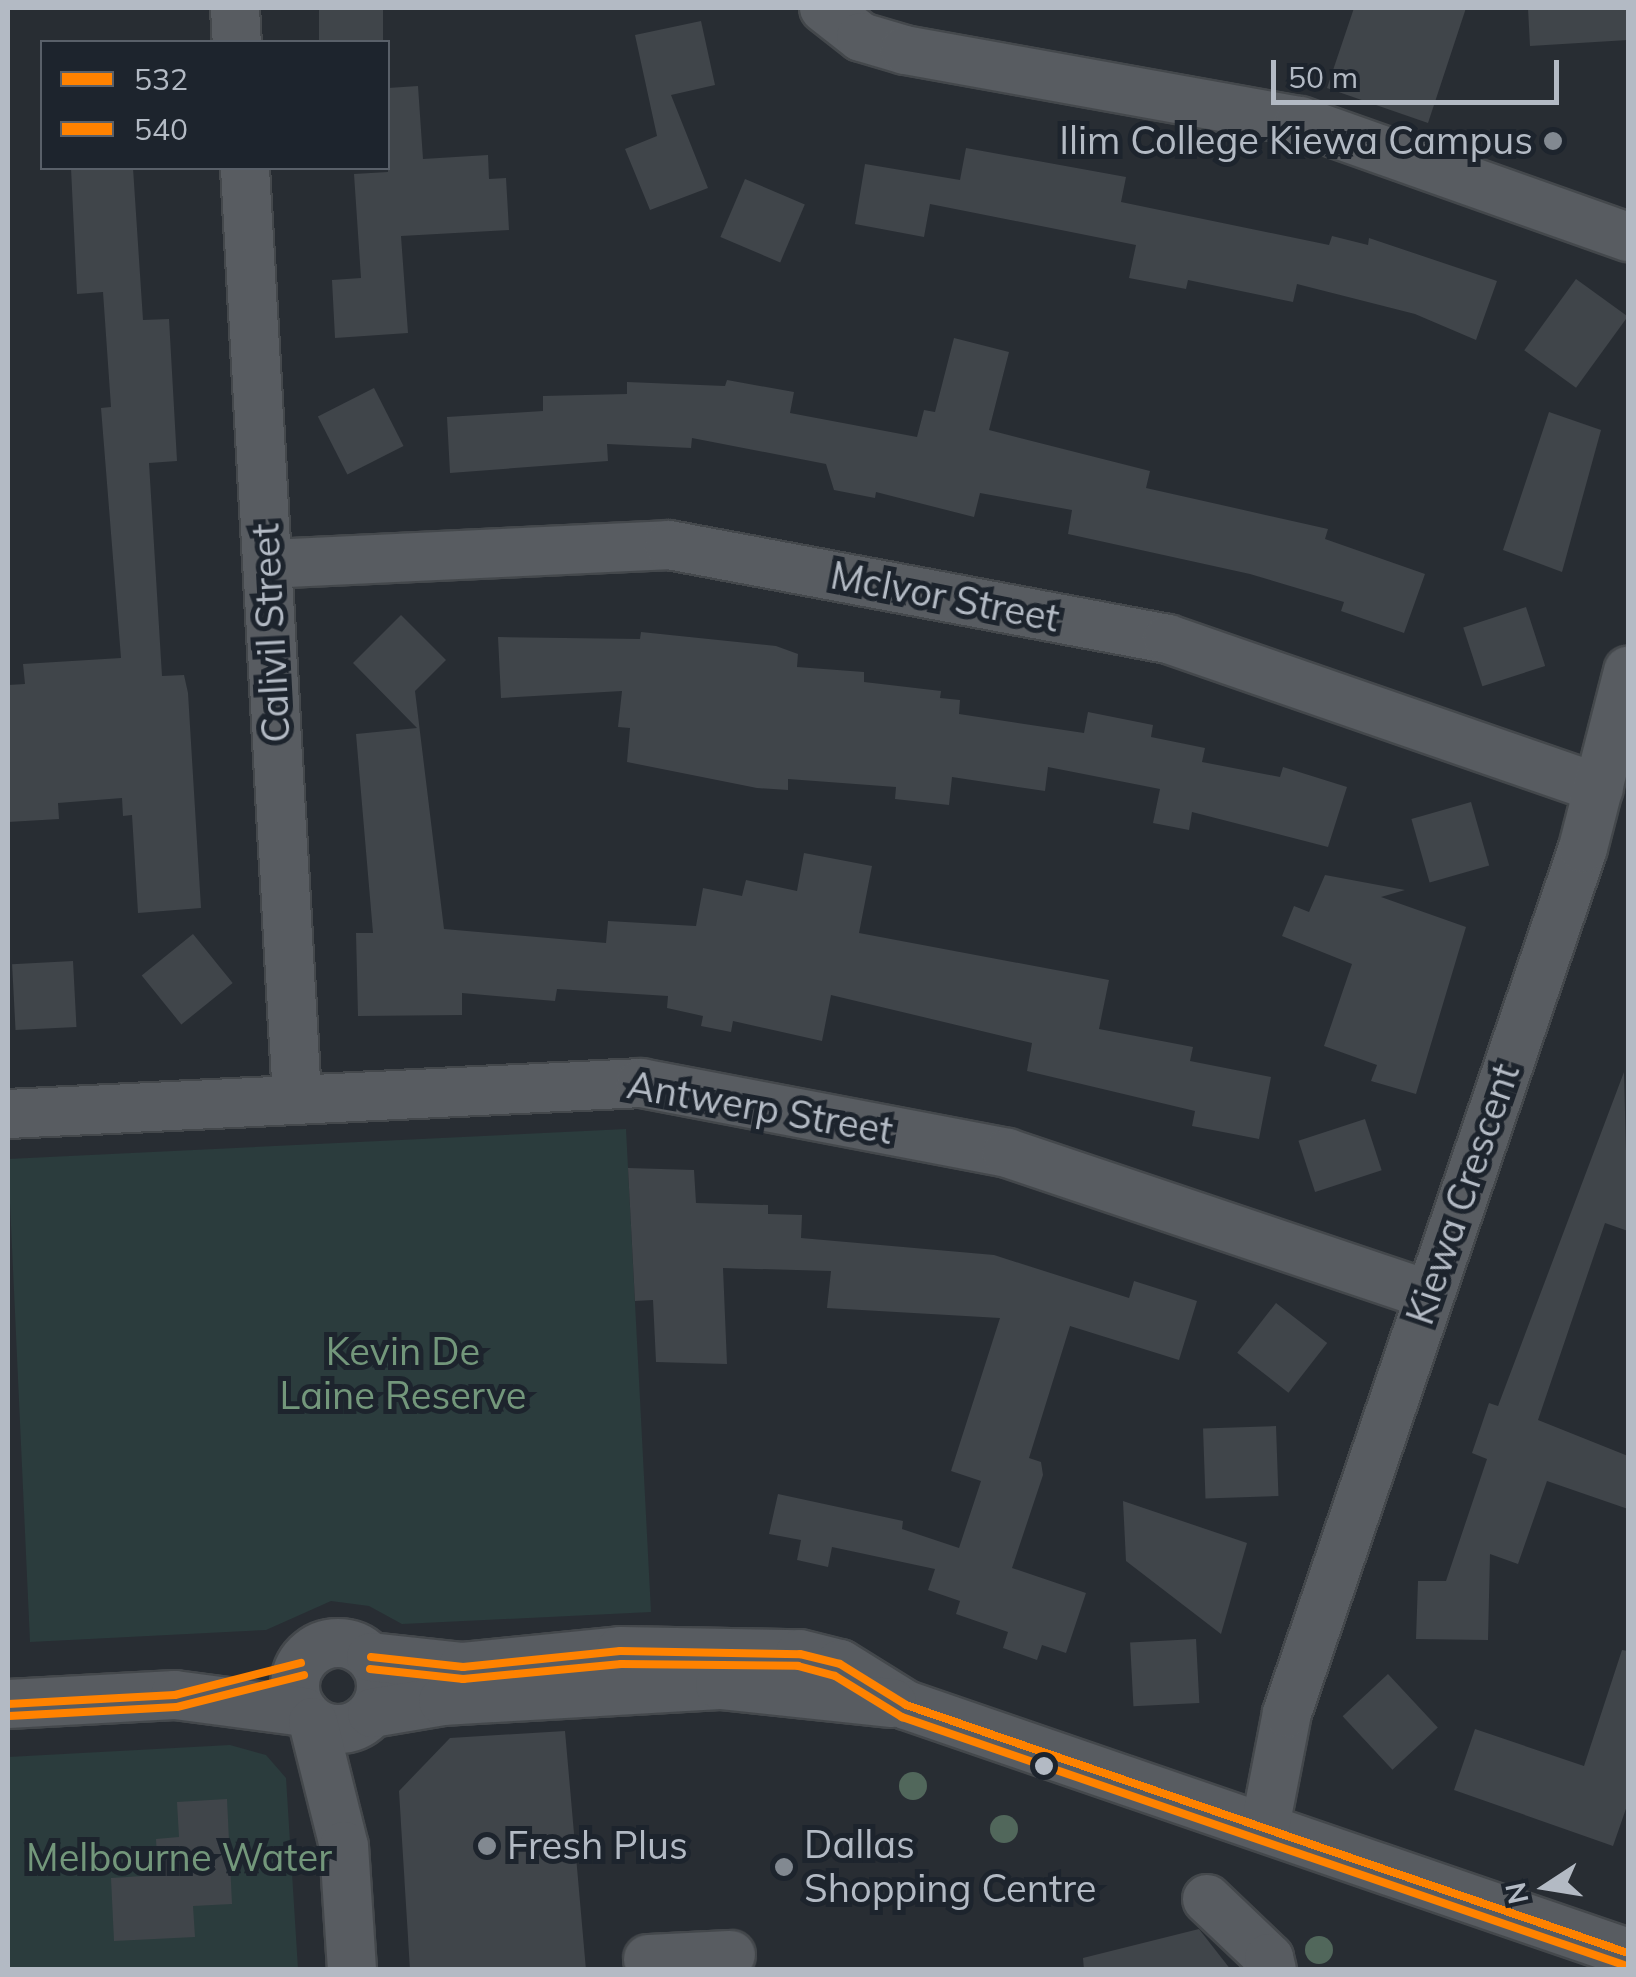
<!DOCTYPE html>
<html>
<head>
<meta charset="utf-8">
<style>
  body { margin:0 }
  #map { position:relative; width:1636px; height:1977px; overflow:hidden; background:#282d33; font-family:Mulish,sans-serif }
  div>[style] { position:absolute }
  .green>* { inset:0; background:#2b3c3d }
  .building>* { inset:0; background:#40454a; transform-origin:0 0 }
  .roads { filter:drop-shadow(2px 0 #44484c) drop-shadow(-2px 0 #44484c) drop-shadow(0 2px #44484c) drop-shadow(0 -2px #44484c) }
  .minor>* { height:48px; margin:-24px; padding:0 24px; transform-origin:24px; border-radius:24px; background:#585c61 }
  .minor>.ring { margin:-24px; padding:0; box-sizing:content-box; background:none; border:48px solid #585c61; border-radius:50% }
  .bus-1>* { height:8px; margin:-4px; padding:0 4px; transform-origin:4px; border-radius:4px; background:#ff8200 }
  .bus-2>* { height:8px; margin:-4px; padding:0 4px; transform-origin:4px; border-radius:4px; background:#ff8200 }
  .trees>* { width:28px; height:28px; margin:-14px; border-radius:50%; background:#51675b }
  .dots>* { width:28px; height:28px; translate:-50% -50%; box-sizing:border-box; border:5px solid #1d242d; border-radius:50% }
  span { translate:-50% -50%; white-space:nowrap; text-align:center; line-height:1.15; -webkit-text-stroke:10px #1d242d; paint-order:stroke }
  .poi-label { font-size:38px; color:#b3bac4 }
  .right { translate:-100% -50%; text-align:right }
  .left { translate:0 -50%; text-align:left }
  .street-label { font-size:38px; color:#b3bac4 }
  .park-label { font-size:38px; color:#73977b }
  .frame { position:absolute; inset:0; border:10px solid #b3bac4; pointer-events:none }
  .legend { position:absolute; left:40px; top:40px; width:350px; height:130px; box-sizing:border-box; background:#1d242d; border:2px solid #596069; margin:0; padding:12px 18px; list-style:none; font-size:30px; color:#b3bac4 }
  .legend li { display:flex; align-items:center; gap:20px; height:50px }
  .legend b { width:50px; border:2px solid #596069 }
  .north { position:absolute; left:1496px; top:1837px; width:100px; height:100px; -webkit-text-stroke:8px #1d242d; paint-order:stroke; rotate:258deg; font-size:28px; font-weight:700; line-height:40px; text-align:center; color:#b3bac4 }
  .north::after { content:''; display:block; margin:auto; width:35px; height:45px; background:#b3bac4; clip-path:polygon(50% 0,100% 100%,50% 72%,0 100%) }
  .scale { position:absolute; left:1271px; top:60px; width:288px; height:45px; box-sizing:border-box; border:5px solid #b3bac4; border-top:0; padding-left:12px; font-size:30px; line-height:35px; white-space:nowrap; color:#b3bac4; -webkit-text-stroke:8px #1d242d; paint-order:stroke }
</style>
</head>
<body>
<div id="map">
  <div class="green">
    <i style="clip-path:polygon(626px 1129px,651px 1612px,402px 1624px,369px 1606px,331px 1601px,266px 1630px,30px 1642px,8px 1159px)"></i>
    <i style="clip-path:polygon(230px 1745px,266px 1755px,286px 1778px,298px 1969px,8px 1970px,8px 1757px)"></i>
  </div>
  <div class="building">
    <i style="left:319px;top:8px;width:64px;height:34px"></i>
    <i style="clip-path:polygon(1354px 8px,1466px 8px,1428px 123px,1327px 88px)"></i>
    <i style="clip-path:polygon(1528px 8px,1628px 8px,1628px 40px,1530px 46px)"></i>
    <i style="clip-path:polygon(701px 21px,715px 85px,671px 95px,708px 188px,650px 210px,625px 149px,657px 136px,635px 35px)"></i>
    <i style="clip-path:polygon(418px 86px,423px 159px,488px 155px,489px 179px,506px 178px,509px 230px,401px 236px,408px 333px,335px 338px,332px 280px,361px 278px,354px 174px,388px 172px,388px 88px)"></i>
    <i style="clip-path:polygon(966px 148px,1126px 177px,1121px 202px,1329px 245px,1332px 236px,1368px 245px,1369px 238px,1497px 281px,1476px 340px,1415px 314px,1297px 284px,1293px 302px,1188px 280px,1186px 289px,1129px 278px,1136px 245px,930px 204px,924px 237px,855px 224px,865px 164px,960px 180px)"></i>
    <i style="clip-path:polygon(71px 168px,133px 168px,143px 320px,169px 319px,177px 461px,149px 463px,162px 676px,184px 675px,188px 693px,201px 908px,138px 913px,132px 815px,123px 816px,122px 798px,58px 803px,59px 819px,8px 822px,8px 685px,25px 684px,23px 664px,121px 658px,101px 408px,111px 407px,103px 292px,77px 294px)"></i>
    <i style="left:745px;top:179px;width:65px;height:63px;rotate:23deg"></i>
    <i style="left:1576px;top:279px;width:64px;height:88px;rotate:36deg"></i>
    <i style="clip-path:polygon(954px 338px,1009px 352px,989px 430px,1150px 471px,1146px 488px,1328px 529px,1325px 539px,1425px 574px,1404px 633px,1341px 611px,1344px 602px,1250px 574px,1068px 534px,1072px 510px,980px 493px,974px 517px,876px 492px,875px 498px,834px 490px,826px 464px,692px 438px,691px 448px,607px 444px,608px 461px,450px 473px,447px 417px,543px 411px,543px 396px,627px 394px,627px 382px,725px 386px,727px 380px,794px 392px,790px 413px,917px 437px,924px 410px,935px 412px)"></i>
    <i style="left:374px;top:388px;width:65px;height:63px;rotate:63deg"></i>
    <i style="clip-path:polygon(1549px 412px,1601px 430px,1562px 572px,1503px 550px)"></i>
    <i style="left:1526px;top:607px;width:62px;height:66px;rotate:72deg"></i>
    <i style="clip-path:polygon(401px 615px,446px 660px,415px 691px,444px 929px,606px 943px,608px 921px,696px 926px,703px 888px,742px 896px,746px 880px,797px 891px,804px 853px,872px 866px,859px 933px,1109px 980px,1099px 1029px,1193px 1047px,1190px 1061px,1271px 1077px,1259px 1139px,1192px 1126px,1195px 1111px,1027px 1071px,1032px 1043px,831px 995px,822px 1041px,733px 1021px,731px 1032px,701px 1026px,703px 1016px,667px 1008px,668px 996px,557px 989px,555px 1001px,462px 993px,462px 1015px,358px 1016px,356px 933px,373px 933px,356px 734px,417px 728px,353px 663px)"></i>
    <i style="clip-path:polygon(641px 632px,776px 646px,798px 654px,797px 667px,864px 672px,864px 682px,941px 691px,940px 698px,960px 700px,959px 714px,1084px 733px,1088px 712px,1153px 725px,1151px 737px,1205px 748px,1202px 762px,1280px 777px,1283px 767px,1347px 787px,1328px 847px,1192px 812px,1189px 830px,1153px 823px,1160px 789px,1048px 767px,1045px 791px,952px 777px,949px 805px,895px 799px,896px 787px,788px 779px,788px 790px,757px 788px,627px 762px,630px 728px,618px 727px,622px 691px,501px 698px,498px 637px,640px 639px)"></i>
    <i style="left:1471px;top:802px;width:66px;height:62px;rotate:74deg"></i>
    <i style="clip-path:polygon(1325px 875px,1405px 890px,1381px 897px,1466px 927px,1416px 1094px,1371px 1081px,1377px 1065px,1324px 1046px,1352px 964px,1282px 936px,1294px 906px,1309px 912px)"></i>
    <i style="left:193px;top:934px;width:63px;height:66px;rotate:51deg"></i>
    <i style="left:73px;top:961px;width:66px;height:61px;rotate:87deg"></i>
    <i style="clip-path:polygon(1624px 1072px,1628px 1231px,1605px 1223px,1538px 1420px,1628px 1456px,1628px 1509px,1547px 1481px,1518px 1564px,1490px 1554px,1488px 1640px,1416px 1639px,1418px 1581px,1446px 1581px,1487px 1459px,1472px 1453px,1489px 1403px,1498px 1406px)"></i>
    <i style="left:1365px;top:1119px;width:54px;height:70px;rotate:72deg"></i>
    <i style="clip-path:polygon(628px 1168px,694px 1170px,696px 1203px,768px 1205px,768px 1214px,802px 1215px,801px 1238px,994px 1255px,1129px 1298px,1134px 1281px,1197px 1301px,1179px 1360px,1070px 1326px,1029px 1458px,1041px 1462px,1043px 1475px,1012px 1568px,1086px 1593px,1066px 1653px,1042px 1645px,1037px 1660px,1003px 1648px,1008px 1632px,956px 1614px,960px 1601px,928px 1590px,935px 1569px,832px 1547px,828px 1567px,797px 1560px,801px 1540px,769px 1534px,778px 1494px,903px 1521px,902px 1529px,959px 1548px,981px 1481px,951px 1471px,1000px 1318px,827px 1308px,831px 1271px,723px 1268px,727px 1364px,656px 1362px,653px 1300px,635px 1301px)"></i>
    <i style="left:1276px;top:1303px;width:65px;height:63px;rotate:38deg"></i>
    <i style="left:1276px;top:1426px;width:70px;height:73px;rotate:88deg"></i>
    <i style="clip-path:polygon(1123px 1501px,1247px 1543px,1221px 1634px,1126px 1561px)"></i>
    <i style="left:1196px;top:1639px;width:64px;height:66px;rotate:87deg"></i>
    <i style="clip-path:polygon(1622px 1650px,1628px 1651px,1628px 1803px,1613px 1846px,1454px 1790px,1475px 1729px,1584px 1766px)"></i>
    <i style="left:1388px;top:1674px;width:73px;height:62px;rotate:47deg"></i>
    <i style="clip-path:polygon(565px 1731px,586px 1970px,410px 1970px,399px 1791px,450px 1738px)"></i>
    <i style="clip-path:polygon(227px 1799px,232px 1904px,193px 1906px,195px 1937px,114px 1941px,111px 1878px,158px 1875px,156px 1839px,179px 1837px,177px 1802px)"></i>
    <i style="clip-path:polygon(1199px 1929px,1231px 1970px,1084px 1970px,1083px 1958px)"></i>
  </div>
  <div class="roads">
    <div class="minor">
      <i style="left:235px;top:8px;width:34px;rotate:87deg"></i>
      <i style="left:824px;top:8px;width:47px;rotate:38.1deg"></i>
      <i style="left:861px;top:37px;width:46px;rotate:16.5deg"></i>
      <i style="left:905px;top:50px;width:401px;rotate:10.2deg"></i>
      <i style="left:1300px;top:121px;width:348px;rotate:19.5deg"></i>
      <i style="left:245px;top:168px;width:932px;rotate:86.8deg"></i>
      <i style="left:268px;top:564px;width:401px;rotate:-2.7deg"></i>
      <i style="left:669px;top:545px;width:508px;rotate:10.67deg"></i>
      <i style="left:1168px;top:639px;width:456px;rotate:19.1deg"></i>
      <i style="left:8px;top:1114px;width:634px;rotate:-2.8deg"></i>
      <i style="left:641px;top:1083px;width:373px;rotate:10.8deg"></i>
      <i style="left:1007px;top:1153px;width:444px;rotate:18.6deg"></i>
      <i class="ring" style="left:295px;top:1643px;width:38px;height:38px"></i>
      <i style="left:371px;top:1657px;width:93px;rotate:6.2deg"></i>
      <i style="left:463px;top:1667px;width:158px;rotate:-5.8deg"></i>
      <i style="left:620px;top:1651px;width:180px;rotate:1deg"></i>
      <i style="left:800px;top:1654px;width:41px;rotate:14deg"></i>
      <i style="left:840px;top:1664px;width:78px;rotate:31.8deg"></i>
      <i style="left:906px;top:1705px;width:763px;rotate:18.96deg"></i>
      <i style="left:8px;top:1704px;width:167px;rotate:-3.1deg"></i>
      <i style="left:175px;top:1695px;width:130px;rotate:7.5deg"></i>
      <i style="left:372px;top:1713px;width:72px;rotate:-9.6deg"></i>
      <i style="left:443px;top:1701px;width:277px;rotate:-3.3deg"></i>
      <i style="left:720px;top:1685px;width:173px;rotate:6deg"></i>
      <i style="left:313px;top:1722px;width:128px;rotate:76deg"></i>
      <i style="left:344px;top:1846px;width:124px;rotate:86.3deg"></i>
      <i style="left:1265px;top:1827px;width:116px;rotate:-79.1deg"></i>
      <i style="left:1287px;top:1713px;width:914px;rotate:-71.11deg"></i>
      <i style="left:1583px;top:848px;width:183px;rotate:-75.7deg"></i>
      <i style="left:1207px;top:1899px;width:86px;rotate:43.6deg"></i>
      <i style="left:1269px;top:1958px;width:12px;rotate:76deg"></i>
      <i style="left:648px;top:1959px;width:83px;rotate:-2.8deg"></i>
    </div>
  </div>
  <div class="bus-1">
    <i style="left:371px;top:1657px;width:93px;rotate:6.2deg"></i>
    <i style="left:463px;top:1667px;width:158px;rotate:-5.8deg"></i>
    <i style="left:620px;top:1651px;width:180px;rotate:1deg"></i>
    <i style="left:800px;top:1654px;width:41px;rotate:14deg"></i>
    <i style="left:840px;top:1664px;width:78px;rotate:31.8deg"></i>
    <i style="left:906px;top:1705px;width:763px;rotate:18.96deg"></i>
    <i style="left:8px;top:1704px;width:167px;rotate:-3.1deg"></i>
    <i style="left:175px;top:1695px;width:130px;rotate:-14.3deg"></i>
  </div>
  <div class="bus-2">
    <i style="left:370px;top:1669px;width:94px;rotate:6.1deg"></i>
    <i style="left:463px;top:1679px;width:159px;rotate:-5.4deg"></i>
    <i style="left:621px;top:1664px;width:177px;rotate:0.6deg"></i>
    <i style="left:798px;top:1666px;width:38px;rotate:15deg"></i>
    <i style="left:835px;top:1676px;width:79px;rotate:31.5deg"></i>
    <i style="left:902px;top:1717px;width:763px;rotate:18.96deg"></i>
    <i style="left:9px;top:1716px;width:168px;rotate:-3.1deg"></i>
    <i style="left:177px;top:1707px;width:131px;rotate:-14.1deg"></i>
  </div>
  <div class="trees">
    <i style="left:913px;top:1786px"></i>
    <i style="left:1004px;top:1829px"></i>
    <i style="left:1319px;top:1950px"></i>
  </div>
  <div class="dots">
    <i style="left:1553px;top:141px;background:#828991"></i>
    <i style="left:1044px;top:1766px;background:#b3bac4"></i>
    <i style="left:487px;top:1846px;background:#828991"></i>
    <i style="left:784px;top:1867px;background:#828991"></i>
  </div>
  <div class="poi-label">
    <span class="right" style="left:1533px;top:141px">Ilim College Kiewa Campus</span>
    <span class="left" style="left:804px;top:1867px">Dallas<br>Shopping Centre</span>
    <span class="left" style="left:507px;top:1846px">Fresh Plus</span>
  </div>
  <div class="street-label">
    <span style="left:945px;top:597px;rotate:11deg">McIvor Street</span>
    <span style="left:271px;top:633px;rotate:-93deg">Calivil Street</span>
    <span style="left:760px;top:1108px;rotate:10deg">Antwerp Street</span>
    <span style="left:1463px;top:1194px;rotate:-71deg">Kiewa Crescent</span>
  </div>
  <div class="park-label">
    <span style="left:403px;top:1374px">Kevin De<br>Laine Reserve</span>
    <span style="left:179px;top:1858px">Melbourne Water</span>
  </div>
  <div class="frame"></div>
  <ul class="legend">
  <li><b style="height:12px;background:#ff8200"></b>532</li>
  <li><b style="height:12px;background:#ff8200"></b>540</li>
  </ul>
  <div class="north">N</div>
  <div class="scale">50 m</div>
</div>
</body>
</html>
